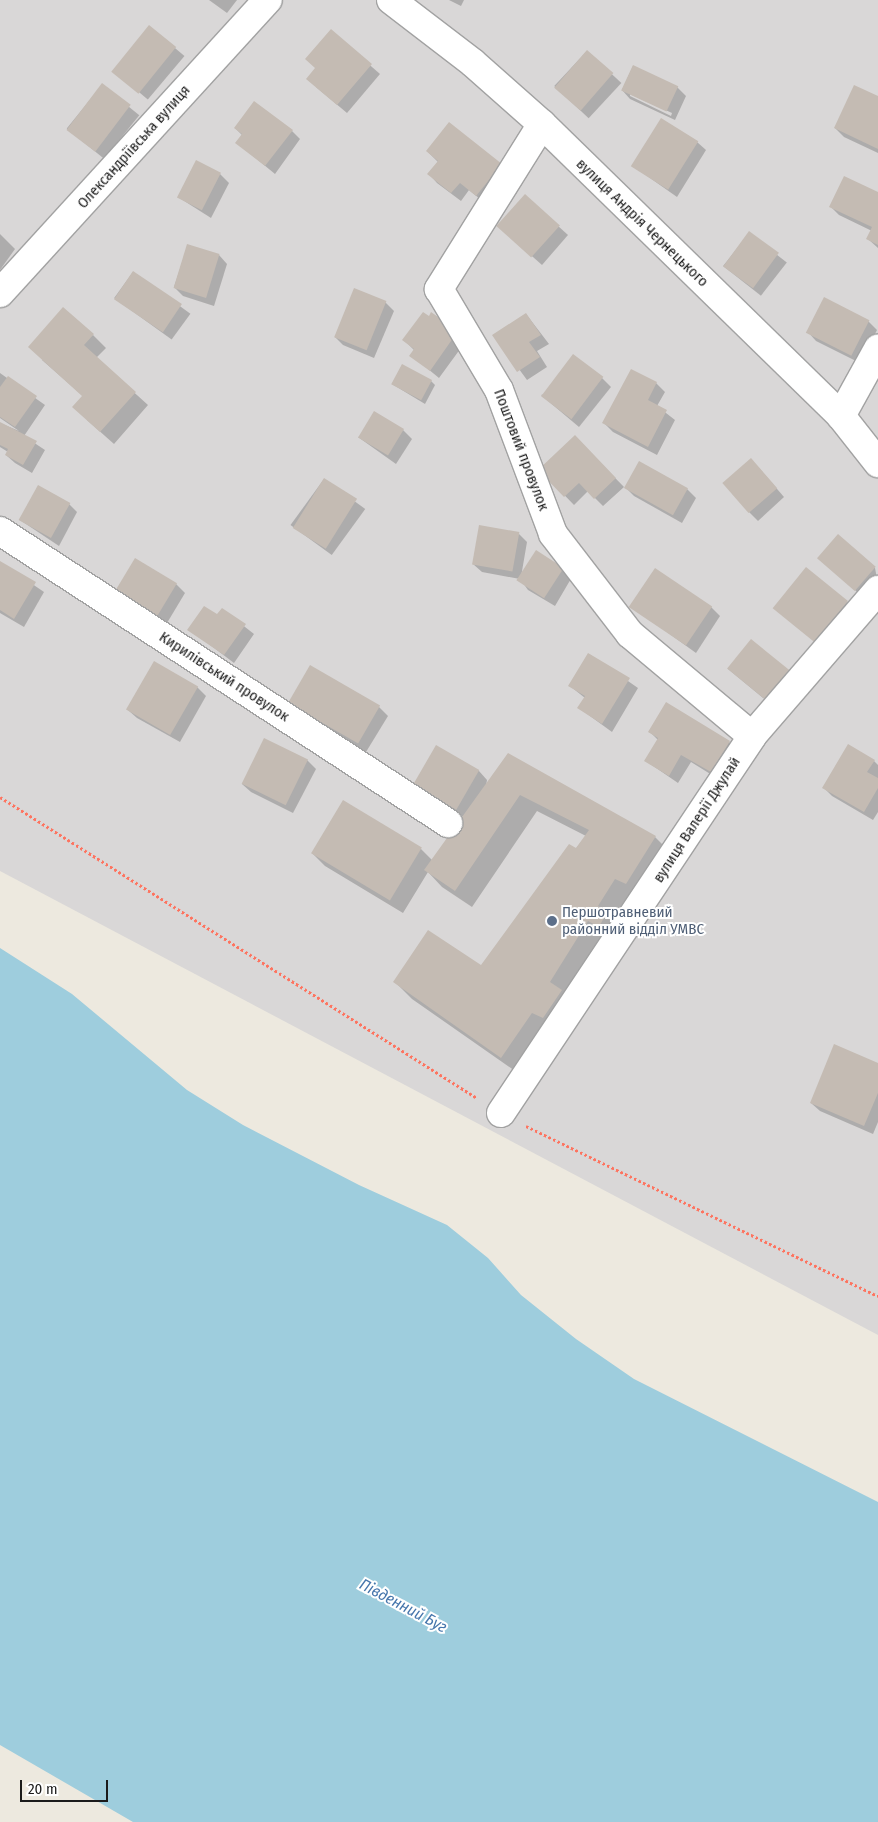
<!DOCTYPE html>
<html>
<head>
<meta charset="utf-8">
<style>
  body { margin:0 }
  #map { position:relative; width:878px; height:1822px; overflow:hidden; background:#ede9df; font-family:"Fira Sans Condensed",sans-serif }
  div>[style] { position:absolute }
  .residential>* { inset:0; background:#d9d7d7 }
  .water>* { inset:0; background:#9ecddd }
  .shadow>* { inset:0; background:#0003; transform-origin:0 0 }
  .building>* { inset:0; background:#c4bbb3; transform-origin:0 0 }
  .path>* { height:3px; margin-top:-1.5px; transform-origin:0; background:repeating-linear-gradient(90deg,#fd7460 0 2.5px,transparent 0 5px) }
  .roads { filter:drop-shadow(1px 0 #a2a2a2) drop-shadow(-1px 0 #a2a2a2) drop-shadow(0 1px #a2a2a2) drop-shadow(0 -1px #a2a2a2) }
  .minor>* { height:28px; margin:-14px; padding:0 14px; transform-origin:14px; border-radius:14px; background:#fff }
  .tertiary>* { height:28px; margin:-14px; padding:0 14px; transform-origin:14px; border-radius:14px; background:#fff }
  .dots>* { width:14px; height:14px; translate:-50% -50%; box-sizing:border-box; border:2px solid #fff; border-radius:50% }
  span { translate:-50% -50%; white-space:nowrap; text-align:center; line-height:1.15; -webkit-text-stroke:4px #fff; paint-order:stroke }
  .street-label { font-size:15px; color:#1b1b1b }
  .service-label { font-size:15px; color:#4e5e75 }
  .left { translate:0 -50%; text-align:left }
  .water-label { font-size:16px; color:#4676ac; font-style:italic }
  .scale { position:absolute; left:20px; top:1780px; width:88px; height:22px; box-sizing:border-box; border:2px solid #1b1b1b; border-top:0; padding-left:6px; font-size:15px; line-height:18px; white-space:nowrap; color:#1b1b1b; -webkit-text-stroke:4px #fff; paint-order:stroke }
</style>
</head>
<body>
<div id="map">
  <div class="residential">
    <i style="clip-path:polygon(0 0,878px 0,878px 1335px,0 871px)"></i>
  </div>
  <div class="water">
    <i style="clip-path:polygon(0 948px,72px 994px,187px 1090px,243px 1125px,359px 1185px,447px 1225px,488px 1258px,521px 1295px,576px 1339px,634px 1379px,878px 1502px,878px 1822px,133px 1822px,0 1745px)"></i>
  </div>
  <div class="shadow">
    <i style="clip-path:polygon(209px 0,237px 0,227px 13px)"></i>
    <i style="clip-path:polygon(449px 0,464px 0,461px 6px)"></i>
    <i style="left:150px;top:27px;width:45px;height:57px;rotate:40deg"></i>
    <i style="clip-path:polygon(331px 31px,380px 74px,347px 113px,316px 87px,316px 69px)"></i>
    <i style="left:587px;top:51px;width:47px;height:48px;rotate:43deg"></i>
    <i style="clip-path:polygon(evenodd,633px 66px,677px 87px,686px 96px,675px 120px,630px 99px,622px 90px,633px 66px,630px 94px,672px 113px,671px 116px,630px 96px,630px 94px)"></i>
    <i style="left:102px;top:85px;width:48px;height:56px;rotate:39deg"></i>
    <i style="clip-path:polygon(878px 97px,878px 153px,844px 137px,835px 128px)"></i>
    <i style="clip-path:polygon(235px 128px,292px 131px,300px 139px,275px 174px,237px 143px,242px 135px)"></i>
    <i style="clip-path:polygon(697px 142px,706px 150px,677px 197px,633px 166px)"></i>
    <i style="clip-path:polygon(427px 151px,501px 164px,486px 204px,469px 190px,461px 201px,437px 183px,429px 174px,438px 162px)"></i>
    <i style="clip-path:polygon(197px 162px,220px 174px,229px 183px,211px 218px,178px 197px)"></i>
    <i style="clip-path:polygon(878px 193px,878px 248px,868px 239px,872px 231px,839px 215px,830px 206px)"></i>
    <i style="clip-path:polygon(525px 196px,568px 235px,542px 265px,507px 234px)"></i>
    <i style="left:749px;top:233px;width:48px;height:42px;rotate:38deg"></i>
    <i style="clip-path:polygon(0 234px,15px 249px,0 270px)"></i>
    <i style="clip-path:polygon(188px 245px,219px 255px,227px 264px,214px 306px,183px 296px,174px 287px)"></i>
    <i style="left:133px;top:272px;width:71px;height:32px;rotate:36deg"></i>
    <i style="clip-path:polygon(385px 302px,394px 311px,374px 358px,343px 345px,335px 337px)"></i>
    <i style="clip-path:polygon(423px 313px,466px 341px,439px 378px,411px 355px,414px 350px,404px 340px)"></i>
    <i style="clip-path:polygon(526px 314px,549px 344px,537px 351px,547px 367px,527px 380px,494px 335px)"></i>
    <i style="clip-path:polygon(868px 321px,877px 330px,860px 363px,816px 341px,808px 332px)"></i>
    <i style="clip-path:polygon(93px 335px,106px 348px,96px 358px,148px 405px,114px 444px,87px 420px,83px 396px,42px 360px)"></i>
    <i style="clip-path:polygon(0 373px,45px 405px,24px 436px,45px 450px,32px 473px,15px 463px,6px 455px,8px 452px,0 447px,0 423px,19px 431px,0 418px)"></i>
    <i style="clip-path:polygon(602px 378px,611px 387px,579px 427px,541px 395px)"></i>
    <i style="clip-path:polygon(431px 381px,435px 385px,425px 404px,392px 384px)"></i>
    <i style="clip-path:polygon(656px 383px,665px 392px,657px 406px,675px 420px,657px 455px,613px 432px,604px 423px)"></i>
    <i style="clip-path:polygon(403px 430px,412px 439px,396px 464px,358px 437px)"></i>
    <i style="clip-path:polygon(575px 437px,624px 487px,603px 506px,588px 491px,574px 505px,540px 470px)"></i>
    <i style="clip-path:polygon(759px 468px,784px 497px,758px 521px,749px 512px)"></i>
    <i style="left:324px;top:479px;width:51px;height:57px;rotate:36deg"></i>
    <i style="clip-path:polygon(626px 488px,687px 489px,696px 498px,682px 523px,634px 496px)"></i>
    <i style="clip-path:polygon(69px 504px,77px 512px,59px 546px,20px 520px)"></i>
    <i style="clip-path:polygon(519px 534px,527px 542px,521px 577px,564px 569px,572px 577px,555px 606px,528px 590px,520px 579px,482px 572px,473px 564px)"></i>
    <i style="clip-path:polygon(819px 558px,875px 568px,878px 584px,865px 599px)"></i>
    <i style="clip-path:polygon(0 562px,44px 592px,24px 627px,0 613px)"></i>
    <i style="clip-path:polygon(806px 569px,856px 610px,825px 649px,784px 616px)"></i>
    <i style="clip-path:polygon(176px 584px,185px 593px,167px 623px,117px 590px)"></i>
    <i style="clip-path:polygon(631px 606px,711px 607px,720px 616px,696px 653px)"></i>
    <i style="clip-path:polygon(222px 609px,254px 634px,234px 663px,189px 629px,218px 616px)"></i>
    <i style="clip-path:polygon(751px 641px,780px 712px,728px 669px)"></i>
    <i style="clip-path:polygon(589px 654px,638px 688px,612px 732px,579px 708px,585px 698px,570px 686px)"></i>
    <i style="clip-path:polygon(197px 687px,206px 696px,180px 742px,137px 718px,128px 710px)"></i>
    <i style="clip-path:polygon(379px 707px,388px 716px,366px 752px,297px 711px)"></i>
    <i style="clip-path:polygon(650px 732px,729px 742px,738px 751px,720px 780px,691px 762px,678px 783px,646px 761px,658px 740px)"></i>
    <i style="clip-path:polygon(437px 747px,479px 771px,487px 780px,486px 786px,508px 754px,655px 837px,671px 853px,518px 1073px,412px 999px,395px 982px,481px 966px,586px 836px,537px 811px,472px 907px,442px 887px,428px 872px,403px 913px,325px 866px,312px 853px,421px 849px,433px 861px,464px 817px,423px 794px)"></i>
    <i style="clip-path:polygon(307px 760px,316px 769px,293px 813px,251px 792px,242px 784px)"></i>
    <i style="clip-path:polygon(874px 761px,878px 765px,878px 812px,873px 820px,832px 796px,824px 788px)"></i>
    <i style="clip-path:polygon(878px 1064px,878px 1122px,873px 1134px,820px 1111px,811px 1103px)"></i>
  </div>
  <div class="building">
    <i style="left:149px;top:25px;width:35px;height:60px;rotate:39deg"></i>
    <i style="clip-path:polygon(331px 29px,372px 64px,337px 105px,306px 79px,315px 68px,305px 59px)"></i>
    <i style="left:587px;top:50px;width:35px;height:50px;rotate:41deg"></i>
    <i style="left:633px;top:65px;width:50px;height:28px;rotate:25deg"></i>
    <i style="left:102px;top:83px;width:36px;height:59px;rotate:37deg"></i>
    <i style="clip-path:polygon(854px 85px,878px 96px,878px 149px,834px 128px)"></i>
    <i style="clip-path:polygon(254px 101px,293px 130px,265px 166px,235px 143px,242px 134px,234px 128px)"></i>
    <i style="left:661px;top:118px;width:44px;height:57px;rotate:32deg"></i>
    <i style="clip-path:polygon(449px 122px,502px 164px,476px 196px,460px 183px,451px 193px,427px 174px,438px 161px,426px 151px)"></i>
    <i style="left:196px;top:160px;width:28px;height:42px;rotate:27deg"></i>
    <i style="clip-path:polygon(844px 176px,878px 192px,878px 245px,866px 239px,872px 227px,829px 207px)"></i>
    <i style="left:525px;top:194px;width:47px;height:43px;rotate:42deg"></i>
    <i style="left:749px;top:231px;width:37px;height:44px;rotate:36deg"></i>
    <i style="left:187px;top:244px;width:34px;height:46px;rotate:17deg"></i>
    <i style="left:133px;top:271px;width:59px;height:34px;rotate:34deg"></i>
    <i style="left:354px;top:288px;width:35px;height:53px;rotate:22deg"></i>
    <i style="left:824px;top:297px;width:51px;height:40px;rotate:27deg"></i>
    <i style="clip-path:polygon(63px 307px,94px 334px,84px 345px,136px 392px,100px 432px,72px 407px,82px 396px,28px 347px)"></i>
    <i style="clip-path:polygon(423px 312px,429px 316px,431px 312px,458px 331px,430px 371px,409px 356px,414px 349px,402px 340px)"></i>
    <i style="clip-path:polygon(526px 313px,541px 335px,529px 342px,540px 357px,517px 372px,492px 335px)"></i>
    <i style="left:573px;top:354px;width:38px;height:53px;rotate:37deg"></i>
    <i style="left:402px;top:364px;width:34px;height:23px;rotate:28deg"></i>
    <i style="clip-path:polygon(631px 369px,657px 382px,648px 400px,667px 410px,648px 447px,602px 423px)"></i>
    <i style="clip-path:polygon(8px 376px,37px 396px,15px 427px,0 417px,0 387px)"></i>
    <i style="left:374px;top:411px;width:35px;height:31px;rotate:31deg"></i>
    <i style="clip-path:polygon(0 422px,37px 441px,23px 465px,5px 455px,8px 449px,0 445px)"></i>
    <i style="clip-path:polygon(575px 435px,616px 478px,594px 499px,579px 483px,564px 497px,538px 470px)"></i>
    <i style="left:751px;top:458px;width:40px;height:38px;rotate:49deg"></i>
    <i style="left:639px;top:461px;width:56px;height:31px;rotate:29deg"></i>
    <i style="left:324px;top:478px;width:39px;height:59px;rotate:32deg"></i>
    <i style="left:38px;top:485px;width:37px;height:40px;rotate:29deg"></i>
    <i style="left:479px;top:525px;width:41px;height:40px;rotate:10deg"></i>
    <i style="left:838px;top:534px;width:50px;height:32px;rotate:41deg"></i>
    <i style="left:536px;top:550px;width:33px;height:36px;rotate:33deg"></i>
    <i style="left:135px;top:558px;width:49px;height:38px;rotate:31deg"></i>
    <i style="clip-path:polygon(0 561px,36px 582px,14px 619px,0 610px)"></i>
    <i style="left:806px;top:567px;width:54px;height:53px;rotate:39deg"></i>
    <i style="left:655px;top:568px;width:69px;height:47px;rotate:34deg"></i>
    <i style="clip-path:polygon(204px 606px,217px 614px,222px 608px,246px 624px,224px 655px,187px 630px)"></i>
    <i style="left:751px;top:639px;width:56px;height:38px;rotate:39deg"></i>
    <i style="clip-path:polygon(588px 653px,630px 678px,602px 724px,577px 708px,585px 696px,568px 686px)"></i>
    <i style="left:154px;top:661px;width:51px;height:56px;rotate:30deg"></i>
    <i style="left:310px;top:665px;width:81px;height:44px;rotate:30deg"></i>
    <i style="clip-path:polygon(666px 702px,730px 741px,711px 772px,681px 755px,669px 776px,644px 761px,658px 738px,648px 732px)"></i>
    <i style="left:264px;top:738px;width:49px;height:51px;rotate:26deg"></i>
    <i style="clip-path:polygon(848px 744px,875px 760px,867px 772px,878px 778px,878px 788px,864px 812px,822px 788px)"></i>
    <i style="left:436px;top:745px;width:50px;height:46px;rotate:30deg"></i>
    <i style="clip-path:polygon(508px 753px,656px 836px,626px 884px,615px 879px,598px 906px,607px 912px,599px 927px,588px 921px,550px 982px,562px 990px,543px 1018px,532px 1013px,501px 1058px,393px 982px,428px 930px,481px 965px,569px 844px,576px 848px,589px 830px,520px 795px,455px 891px,424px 870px)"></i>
    <i style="left:343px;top:800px;width:92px;height:62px;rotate:31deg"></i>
    <i style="clip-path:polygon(834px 1044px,878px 1063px,878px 1093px,864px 1126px,810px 1103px)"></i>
  </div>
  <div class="path">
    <i style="left:0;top:797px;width:564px;rotate:32.25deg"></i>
    <i style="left:526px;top:1126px;width:391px;rotate:25.8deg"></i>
  </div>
  <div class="roads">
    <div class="minor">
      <i style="left:542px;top:124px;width:195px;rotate:122deg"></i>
      <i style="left:439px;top:289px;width:117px;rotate:59.3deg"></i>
      <i style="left:499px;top:390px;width:154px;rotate:69.4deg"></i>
      <i style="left:553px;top:534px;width:126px;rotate:52.4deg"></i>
      <i style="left:630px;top:634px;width:159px;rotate:39.9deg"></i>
      <i style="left:0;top:293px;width:397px;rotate:-47.6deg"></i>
      <i style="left:841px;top:416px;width:77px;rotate:-61.1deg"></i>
      <i style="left:0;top:531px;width:535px;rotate:33.1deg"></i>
      <i style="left:501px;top:1113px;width:453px;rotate:-56.3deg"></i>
      <i style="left:752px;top:736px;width:193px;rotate:-49.2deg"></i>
    </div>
    <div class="tertiary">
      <i style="left:391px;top:0;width:103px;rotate:37.5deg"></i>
      <i style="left:473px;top:63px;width:92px;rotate:41.5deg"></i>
      <i style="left:542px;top:124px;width:418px;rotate:44.3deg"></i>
      <i style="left:841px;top:416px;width:60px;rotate:51.8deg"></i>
    </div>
  </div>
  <div class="dots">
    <i style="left:552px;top:921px;background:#5c6f8a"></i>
  </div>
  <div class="street-label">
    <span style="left:134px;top:147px;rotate:-48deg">Олександріївська вулиця</span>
    <span style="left:642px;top:223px;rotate:44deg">вулиця Андрія Чернецького</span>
    <span style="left:521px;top:450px;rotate:69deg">Поштовий провулок</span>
    <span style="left:224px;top:677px;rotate:33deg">Кирилівський провулок</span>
    <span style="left:697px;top:820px;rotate:-57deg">вулиця Валерії Джулай</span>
  </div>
  <div class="service-label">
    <span class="left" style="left:562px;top:921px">Першотравневий<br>районний відділ УМВС</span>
  </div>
  <div class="water-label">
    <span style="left:403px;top:1606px;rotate:28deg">Південний Буг</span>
  </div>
  <div class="scale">20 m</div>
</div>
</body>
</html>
